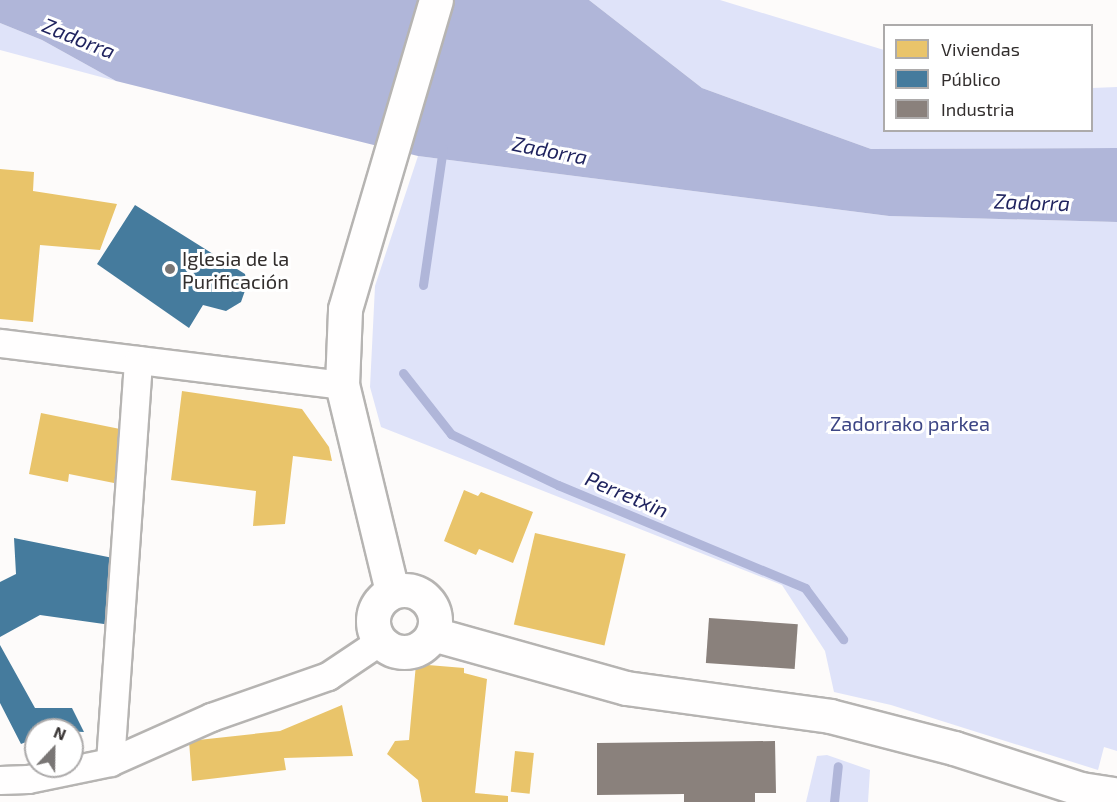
<!DOCTYPE html>
<html>
<head>
<meta charset="utf-8">
<style>
  body { margin:0 }
  #map { position:relative; width:1117px; height:802px; overflow:hidden; background:#fdfbfa; font-family:"Exo 2",sans-serif }
  div>[style] { position:absolute }
  .green>* { inset:0; background:#dfe3f9 }
  .water>* { inset:0; background:#b0b6d9 }
  .homes>* { inset:0; background:#e9c46a; transform-origin:0 0 }
  .public>* { inset:0; background:#457b9d }
  .industry>* { inset:0; background:#8a817c; transform-origin:0 0 }
  .stream>* { height:9px; margin:-4.5px; padding:0 4.5px; transform-origin:4.5px; border-radius:4.5px; background:#b0b6d9 }
  .roads { filter:drop-shadow(2px 0 #b6b4b2) drop-shadow(-2px 0 #b6b4b2) drop-shadow(0 2px #b6b4b2) drop-shadow(0 -2px #b6b4b2) }
  .minor>* { height:27px; margin:-13.5px; padding:0 13.5px; transform-origin:13.5px; border-radius:13.5px; background:#fffefe }
  .tertiary>* { height:33px; margin:-16.5px; padding:0 16.5px; transform-origin:16.5px; border-radius:16.5px; background:#fffefe }
  .tertiary>.ring { margin:-16.5px; padding:0; box-sizing:content-box; background:none; border:33px solid #fffefe; border-radius:50% }
  .dots>* { width:16px; height:16px; translate:-50% -50%; box-sizing:border-box; border:3px solid #fff; border-radius:50% }
  span { translate:-50% -50%; white-space:nowrap; text-align:center; line-height:1.15; -webkit-text-stroke:6px #fff; paint-order:stroke }
  .poi-label { font-size:20px; color:#322e2d }
  .left { translate:0 -50%; text-align:left }
  .park-label { font-size:20px; color:#3d4685 }
  .water-label { font-size:21px; color:#20245f; font-style:italic }
  .legend { position:absolute; left:883px; top:24px; width:210px; height:108px; box-sizing:border-box; background:#fff; border:2px solid #adabab; margin:0; padding:8px 10px; list-style:none; font-size:18px; color:#322e2d }
  .legend li { display:flex; align-items:center; gap:12px; height:30px }
  .legend b { width:30px; border:2px solid #adabab }
  .north { position:absolute; left:24px; top:718px; width:60px; height:60px; box-sizing:border-box; background:#fff; border:2px solid #adabab; border-radius:50%; rotate:22deg; font-size:16px; font-weight:700; line-height:24px; text-align:center; color:#322e2d }
  .north::after { content:''; display:block; margin:auto; width:21px; height:27px; background:#797675; clip-path:polygon(50% 0,100% 100%,50% 72%,0 100%) }
</style>
</head>
<body>
<div id="map">
  <div class="green">
    <i style="clip-path:polygon(589px 0,720px 0,884px 50px,884px 130px,1092px 130px,1092px 88px,1117px 87px,1117px 148px,871px 149px,702px 88px)"></i>
    <i style="clip-path:polygon(0 23px,42px 40px,116px 81px,0 50px)"></i>
    <i style="clip-path:polygon(418px 156px,889px 216px,1117px 222px,1117px 751px,1104px 747px,1098px 770px,891px 705px,834px 692px,825px 651px,782px 585px,381px 427px,370px 387px,375px 286px)"></i>
    <i style="clip-path:polygon(827px 755px,870px 770px,868px 802px,806px 802px,817px 756px)"></i>
  </div>
  <div class="water">
    <i style="clip-path:polygon(0 0,589px 0,702px 88px,871px 149px,1117px 148px,1117px 222px,889px 216px,418px 156px,116px 81px,42px 40px,0 23px)"></i>
  </div>
  <div class="homes">
    <i style="clip-path:polygon(0 169px,34px 172px,33px 191px,117px 204px,100px 250px,40px 245px,33px 322px,0 319px)"></i>
    <i style="clip-path:polygon(182px 391px,302px 409px,329px 447px,332px 461px,293px 456px,285px 524px,253px 526px,256px 491px,171px 480px)"></i>
    <i style="clip-path:polygon(41px 413px,125px 430px,114px 483px,69px 474px,68px 482px,29px 474px)"></i>
    <i style="clip-path:polygon(464px 490px,478px 496px,481px 492px,533px 512px,513px 563px,479px 549px,476px 555px,444px 541px)"></i>
    <i style="left:535px;top:533px;width:93px;height:94px;rotate:13deg"></i>
    <i style="clip-path:polygon(416px 664px,464px 668px,464px 673px,487px 679px,475px 793px,508px 796px,508px 802px,422px 802px,418px 780px,387px 754px,395px 741px,409px 740px)"></i>
    <i style="clip-path:polygon(342px 705px,353px 756px,284px 758px,286px 770px,192px 781px,189px 741px,280px 731px)"></i>
    <i style="left:515px;top:751px;width:19px;height:41px;rotate:6deg"></i>
  </div>
  <div class="public">
    <i style="clip-path:polygon(135px 205px,245px 274px,247px 285px,241px 302px,226px 311px,203px 305px,189px 328px,97px 264px)"></i>
    <i style="clip-path:polygon(14px 538px,113px 558px,111px 625px,40px 615px,0 637px,0 582px,16px 574px)"></i>
    <i style="clip-path:polygon(0 645px,35px 708px,72px 708px,84px 732px,36px 730px,36px 738px,21px 744px,0 703px)"></i>
  </div>
  <div class="industry">
    <i style="left:709px;top:618px;width:89px;height:45px;rotate:4deg"></i>
    <i style="clip-path:polygon(775px 741px,776px 793px,755px 793px,755px 802px,684px 802px,684px 794px,597px 795px,597px 743px)"></i>
  </div>
  <div class="stream">
    <i style="left:423px;top:285px;width:138px;rotate:-81.7deg"></i>
    <i style="left:403px;top:373px;width:78px;rotate:51.8deg"></i>
    <i style="left:451px;top:434px;width:119px;rotate:25.5deg"></i>
    <i style="left:558px;top:485px;width:268px;rotate:22.6deg"></i>
    <i style="left:805px;top:588px;width:64px;rotate:53.3deg"></i>
    <i style="left:834px;top:802px;width:36px;rotate:-84deg"></i>
  </div>
  <div class="roads">
    <div class="minor">
      <i style="left:0;top:343px;width:345px;rotate:7deg"></i>
      <i style="left:110px;top:762px;width:403px;rotate:-86deg"></i>
      <i style="left:0;top:780px;width:28px;rotate:-2deg"></i>
      <i style="left:28px;top:779px;width:84px;rotate:-11.7deg"></i>
      <i style="left:110px;top:762px;width:111px;rotate:-24deg"></i>
      <i style="left:211px;top:717px;width:124px;rotate:-19.3deg"></i>
      <i style="left:328px;top:676px;width:63px;rotate:-33.9deg"></i>
    </div>
    <div class="tertiary">
      <i class="ring" style="left:373px;top:590px;width:29px;height:29px"></i>
      <i style="left:392px;top:591px;width:212px;rotate:-103.6deg"></i>
      <i style="left:342px;top:385px;width:76px;rotate:-87.7deg"></i>
      <i style="left:345px;top:309px;width:322px;rotate:-73.6deg"></i>
      <i style="left:433px;top:634px;width:200px;rotate:15.6deg"></i>
      <i style="left:626px;top:688px;width:206px;rotate:7.8deg"></i>
      <i style="left:830px;top:716px;width:128px;rotate:14.5deg"></i>
      <i style="left:954px;top:748px;width:133px;rotate:17.9deg"></i>
      <i style="left:1081px;top:789px;width:36px;rotate:9deg"></i>
    </div>
  </div>
  <div class="dots">
    <i style="left:170px;top:269px;background:#797675"></i>
  </div>
  <div class="poi-label">
    <span class="left" style="left:182px;top:270px">Iglesia de la<br>Purificación</span>
  </div>
  <div class="park-label">
    <span style="left:910px;top:423px">Zadorrako parkea</span>
  </div>
  <div class="water-label">
    <span style="left:79px;top:38px;rotate:22deg">Zadorra</span>
    <span style="left:550px;top:150px;rotate:11deg">Zadorra</span>
    <span style="left:1032px;top:202px;rotate:2deg">Zadorra</span>
    <span style="left:627px;top:494px;rotate:23deg">Perretxin</span>
  </div>
  <ul class="legend">
  <li><b style="height:16px;background:#e9c46a"></b>Viviendas</li>
  <li><b style="height:16px;background:#457b9d"></b>Público</li>
  <li><b style="height:16px;background:#8a817c"></b>Industria</li>
  </ul>
  <div class="north">N</div>
</div>
</body>
</html>
